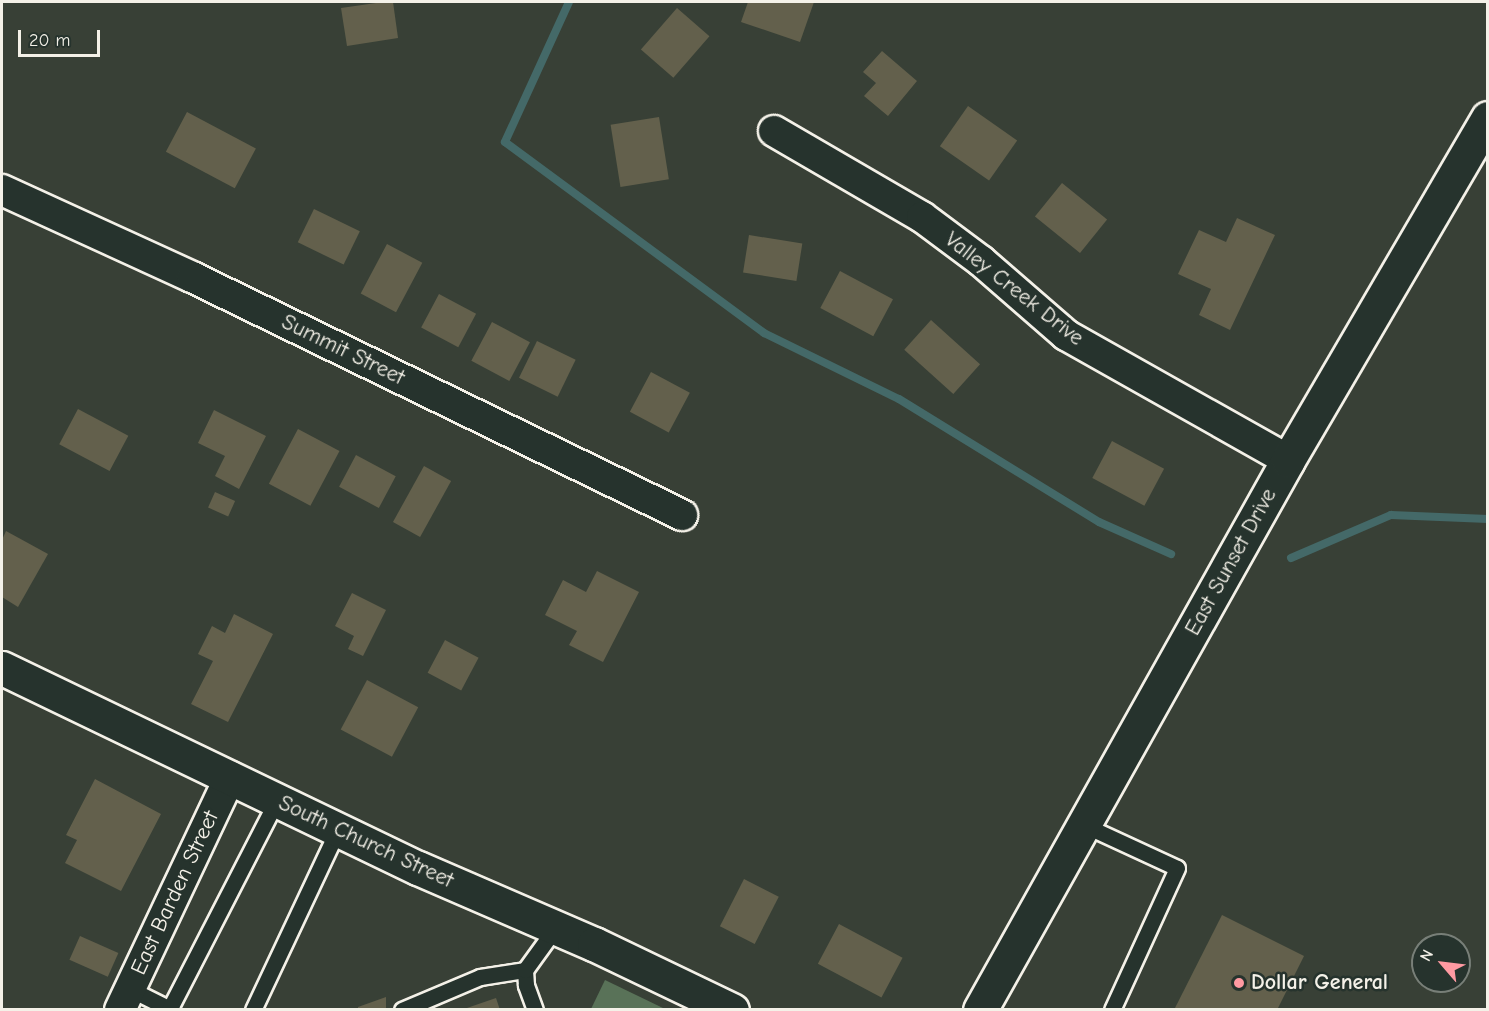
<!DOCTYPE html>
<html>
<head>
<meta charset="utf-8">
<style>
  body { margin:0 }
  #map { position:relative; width:1489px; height:1011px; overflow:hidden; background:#384036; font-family:"Comic Neue",sans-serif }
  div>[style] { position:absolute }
  .green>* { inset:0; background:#597258 }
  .stream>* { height:8px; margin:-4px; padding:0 4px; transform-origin:4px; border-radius:4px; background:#446968 }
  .building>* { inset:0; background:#63604c; transform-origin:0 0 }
  .roads { filter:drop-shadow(2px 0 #f4f1e8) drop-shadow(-2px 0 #f4f1e8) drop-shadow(0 2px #f4f1e8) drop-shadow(0 -2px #f4f1e8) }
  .service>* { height:15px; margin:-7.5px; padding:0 7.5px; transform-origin:7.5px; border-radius:7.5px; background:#26332d }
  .minor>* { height:30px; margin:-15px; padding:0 15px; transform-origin:15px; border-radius:15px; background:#26332d }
  .tertiary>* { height:33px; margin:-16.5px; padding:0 16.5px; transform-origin:16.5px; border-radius:16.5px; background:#26332d }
  .dots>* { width:16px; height:16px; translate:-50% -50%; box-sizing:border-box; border:3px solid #26332d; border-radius:50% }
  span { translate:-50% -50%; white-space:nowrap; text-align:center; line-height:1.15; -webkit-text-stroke:5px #26332d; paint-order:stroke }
  .street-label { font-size:22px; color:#f4f1e8 }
  .poi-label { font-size:22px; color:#f4f1e8; font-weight:700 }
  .left { translate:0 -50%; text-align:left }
  .frame { position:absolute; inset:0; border:3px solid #f4f1e8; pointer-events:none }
  .north { position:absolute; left:1411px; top:933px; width:60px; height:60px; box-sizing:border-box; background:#26332d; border:2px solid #787f78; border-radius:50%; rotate:298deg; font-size:16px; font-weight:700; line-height:24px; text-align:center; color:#f4f1e8 }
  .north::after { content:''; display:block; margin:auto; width:21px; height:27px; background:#ff9aa2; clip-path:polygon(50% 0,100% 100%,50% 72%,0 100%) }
  .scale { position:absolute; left:18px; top:30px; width:82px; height:27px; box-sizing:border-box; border:3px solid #f4f1e8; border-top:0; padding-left:8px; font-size:18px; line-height:21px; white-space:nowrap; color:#f4f1e8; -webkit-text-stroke:4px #26332d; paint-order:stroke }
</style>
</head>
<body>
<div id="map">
  <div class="green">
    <i style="clip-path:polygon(605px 980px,665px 1009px,591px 1009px)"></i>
  </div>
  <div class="stream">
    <i style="left:569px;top:2px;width:154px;rotate:114.6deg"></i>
    <i style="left:505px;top:142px;width:322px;rotate:36.4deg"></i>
    <i style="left:764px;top:333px;width:150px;rotate:26.1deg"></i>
    <i style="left:899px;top:399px;width:235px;rotate:31.6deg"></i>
    <i style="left:1099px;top:522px;width:79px;rotate:24deg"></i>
    <i style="left:1291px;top:558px;width:109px;rotate:-23.3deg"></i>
    <i style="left:1391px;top:515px;width:97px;rotate:2.4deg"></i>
  </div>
  <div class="building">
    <i style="clip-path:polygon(383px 2px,393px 2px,398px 38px,347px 46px,341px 8px)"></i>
    <i style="clip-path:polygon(748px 2px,814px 2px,800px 42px,741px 22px)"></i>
    <i style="left:677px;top:8px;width:43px;height:55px;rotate:41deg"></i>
    <i style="clip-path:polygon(882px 51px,917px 81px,888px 116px,864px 96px,876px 83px,863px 72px)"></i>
    <i style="left:968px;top:106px;width:60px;height:49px;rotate:35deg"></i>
    <i style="left:187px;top:112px;width:78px;height:45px;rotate:28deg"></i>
    <i style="left:659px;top:117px;width:63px;height:49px;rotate:81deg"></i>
    <i style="left:1062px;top:183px;width:58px;height:43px;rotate:39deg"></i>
    <i style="left:314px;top:209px;width:51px;height:37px;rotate:26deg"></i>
    <i style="clip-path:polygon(1237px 218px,1275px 235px,1230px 330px,1199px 315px,1211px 289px,1178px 274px,1199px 230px,1226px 242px)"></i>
    <i style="left:749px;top:235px;width:54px;height:38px;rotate:9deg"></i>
    <i style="left:387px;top:244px;width:40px;height:56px;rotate:28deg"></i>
    <i style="left:840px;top:271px;width:60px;height:42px;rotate:28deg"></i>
    <i style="left:439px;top:294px;width:42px;height:38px;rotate:28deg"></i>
    <i style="left:931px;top:320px;width:66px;height:40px;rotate:42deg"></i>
    <i style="left:492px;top:322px;width:43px;height:44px;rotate:28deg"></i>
    <i style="left:537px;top:341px;width:43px;height:41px;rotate:26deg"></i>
    <i style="left:651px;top:372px;width:44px;height:45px;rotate:28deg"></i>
    <i style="left:78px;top:409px;width:57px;height:40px;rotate:28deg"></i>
    <i style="clip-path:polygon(214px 410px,266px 436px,239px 489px,215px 476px,225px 456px,198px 443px)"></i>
    <i style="left:298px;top:429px;width:47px;height:62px;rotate:28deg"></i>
    <i style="left:1112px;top:441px;width:59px;height:42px;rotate:28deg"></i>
    <i style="left:356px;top:455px;width:45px;height:36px;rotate:28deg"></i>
    <i style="left:424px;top:466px;width:31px;height:64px;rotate:29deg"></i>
    <i style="left:215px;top:492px;width:22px;height:17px;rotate:24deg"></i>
    <i style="clip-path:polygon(6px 531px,48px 554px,18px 607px,2px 597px,2px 540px)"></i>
    <i style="clip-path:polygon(597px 571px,639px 592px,603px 662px,569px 645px,577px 631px,545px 615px,563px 580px,586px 592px)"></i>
    <i style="clip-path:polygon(352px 593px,386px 610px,363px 656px,348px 649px,354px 636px,335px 626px)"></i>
    <i style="clip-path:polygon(234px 614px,273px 634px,228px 722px,191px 704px,213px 661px,198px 654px,212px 626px,225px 633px)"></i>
    <i style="left:445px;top:640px;width:38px;height:37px;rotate:28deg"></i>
    <i style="left:367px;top:680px;width:58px;height:56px;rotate:28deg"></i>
    <i style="clip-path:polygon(95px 779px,161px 814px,121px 891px,65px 863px,77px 840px,66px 835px)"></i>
    <i style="left:744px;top:879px;width:39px;height:53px;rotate:27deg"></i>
    <i style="clip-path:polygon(1222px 915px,1304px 956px,1277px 1010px,1174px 1010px)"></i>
    <i style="left:839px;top:924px;width:72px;height:45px;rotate:28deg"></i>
    <i style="left:80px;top:936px;width:42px;height:26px;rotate:24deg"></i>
    <i style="clip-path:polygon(386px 997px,386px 1010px,358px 1010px,358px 1007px)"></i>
    <i style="clip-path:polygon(496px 998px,500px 1010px,464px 1010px,464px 1009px)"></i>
  </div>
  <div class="roads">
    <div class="service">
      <i style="left:1084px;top:825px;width:102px;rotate:24.8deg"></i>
      <i style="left:1177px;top:868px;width:156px;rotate:114.6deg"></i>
      <i style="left:130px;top:989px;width:47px;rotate:26.6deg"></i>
      <i style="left:169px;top:1010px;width:236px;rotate:-62.8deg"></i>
      <i style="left:253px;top:1010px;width:200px;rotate:-64.8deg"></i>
      <i style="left:402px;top:1010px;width:85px;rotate:-22.9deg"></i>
      <i style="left:480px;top:977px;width:46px;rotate:-8.8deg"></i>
      <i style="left:535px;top:1010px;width:27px;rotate:-110deg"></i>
      <i style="left:526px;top:985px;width:15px;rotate:-94deg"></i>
      <i style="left:525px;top:970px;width:53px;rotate:-54.2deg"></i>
    </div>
    <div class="minor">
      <i style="left:774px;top:131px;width:171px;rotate:30.2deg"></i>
      <i style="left:922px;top:217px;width:74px;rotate:36.7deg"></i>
      <i style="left:981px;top:261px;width:113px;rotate:41deg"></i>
      <i style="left:1066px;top:335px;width:255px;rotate:29.4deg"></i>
      <i style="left:2px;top:190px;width:209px;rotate:24.6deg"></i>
      <i style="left:192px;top:277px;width:545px;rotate:25.91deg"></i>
      <i style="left:120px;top:1010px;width:258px;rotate:-64.7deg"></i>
    </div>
    <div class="tertiary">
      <i style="left:2px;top:668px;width:462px;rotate:25.7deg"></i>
      <i style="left:418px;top:868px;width:192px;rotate:23.4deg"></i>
      <i style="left:594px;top:944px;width:153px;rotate:25.6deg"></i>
      <i style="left:980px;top:1010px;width:630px;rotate:-60.75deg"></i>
      <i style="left:1288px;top:460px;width:396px;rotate:-59.7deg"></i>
    </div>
  </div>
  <div class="dots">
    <i style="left:1239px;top:983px;background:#ff9aa2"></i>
  </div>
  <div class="street-label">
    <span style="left:1014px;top:289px;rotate:38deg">Valley Creek Drive</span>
    <span style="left:343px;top:350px;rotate:26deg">Summit Street</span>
    <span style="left:1231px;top:562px;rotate:-61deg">East Sunset Drive</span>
    <span style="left:366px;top:842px;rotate:25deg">South Church Street</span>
    <span style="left:175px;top:893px;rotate:-65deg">East Barden Street</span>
  </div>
  <div class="poi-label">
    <span class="left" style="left:1251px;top:983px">Dollar General</span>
  </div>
  <div class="frame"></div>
  <div class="north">N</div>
  <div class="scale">20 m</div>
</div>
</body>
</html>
